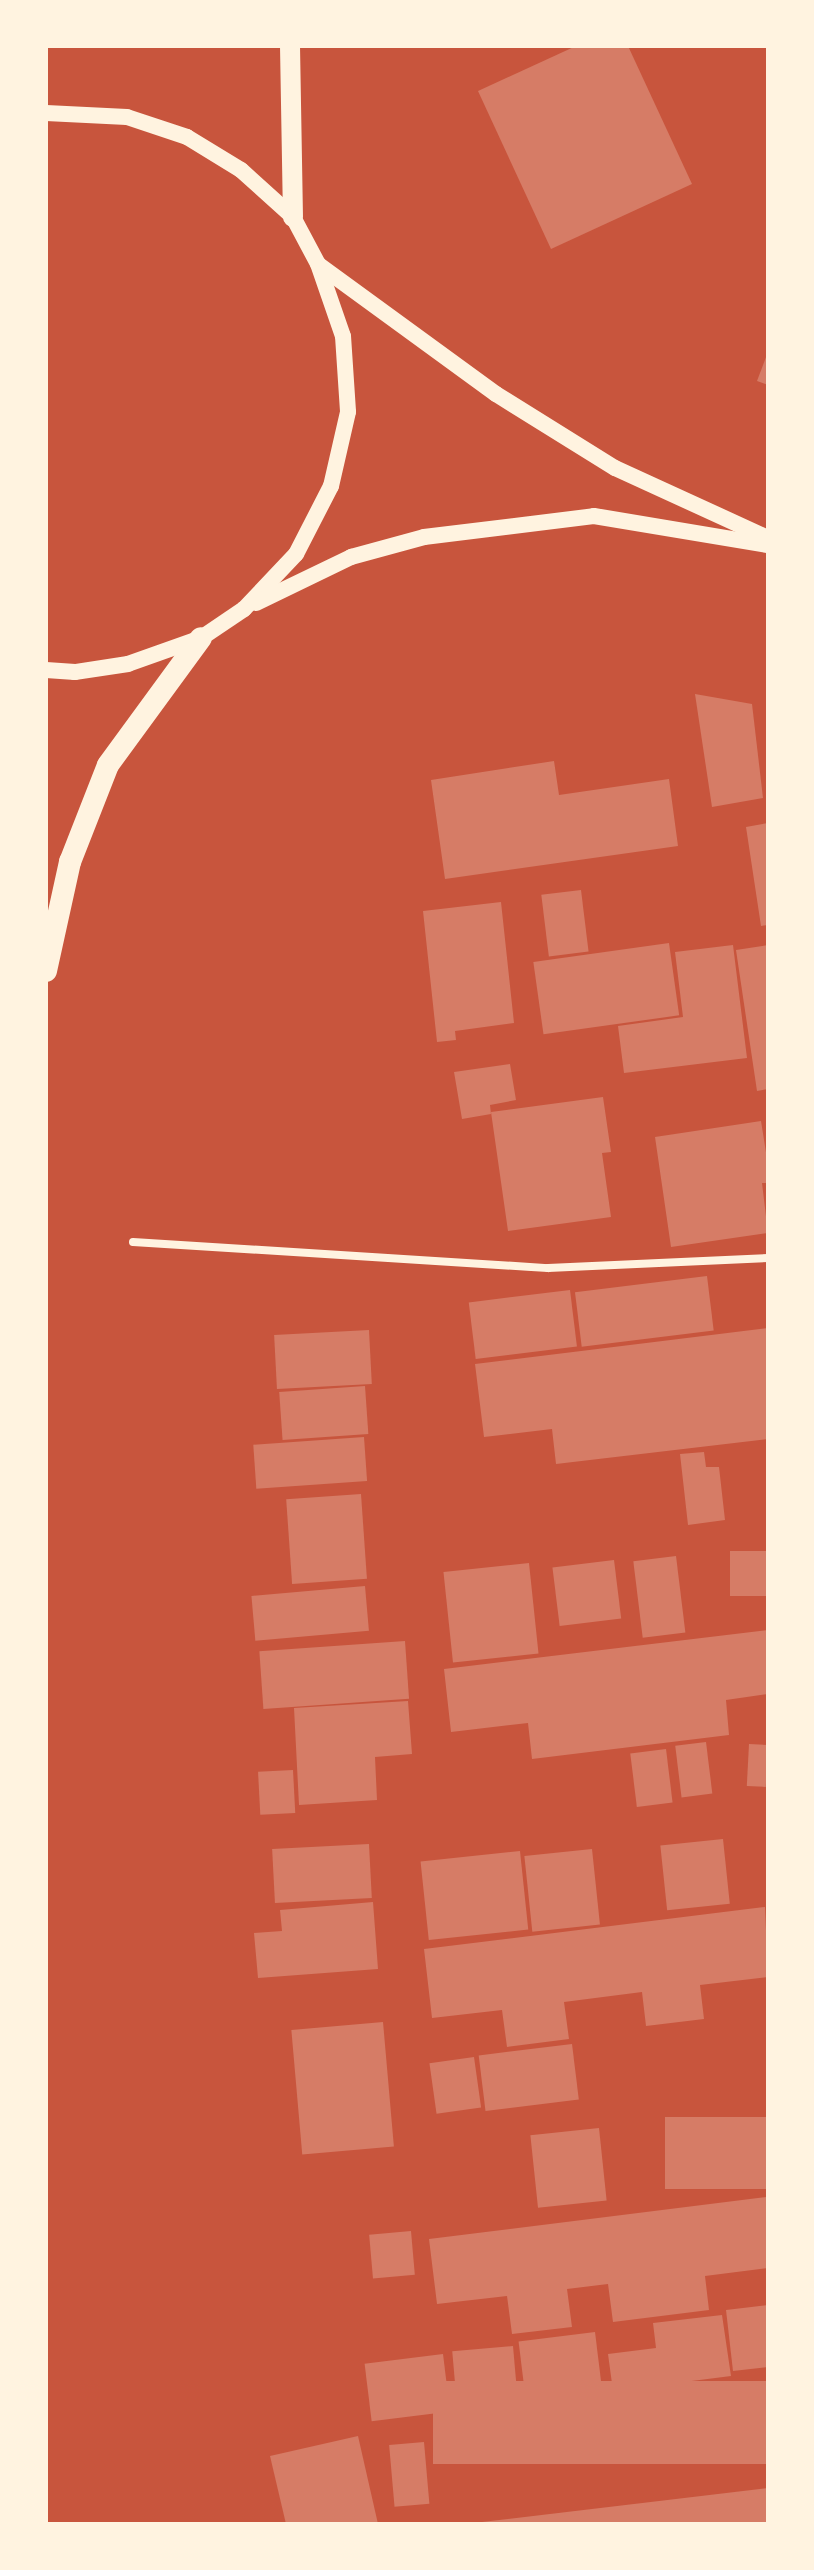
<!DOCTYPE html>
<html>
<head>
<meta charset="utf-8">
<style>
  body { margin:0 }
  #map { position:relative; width:814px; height:2570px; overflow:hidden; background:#c8553d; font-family:Quicksand,sans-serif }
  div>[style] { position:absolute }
  .building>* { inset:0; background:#d67c66; transform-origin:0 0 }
  .minor>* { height:8px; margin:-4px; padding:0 4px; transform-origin:4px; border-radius:4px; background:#fff3e0 }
  .secondary>* { height:16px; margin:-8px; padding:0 8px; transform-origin:8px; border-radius:8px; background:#fff3e0 }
  .primary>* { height:20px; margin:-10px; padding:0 10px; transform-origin:10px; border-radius:10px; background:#fff3e0 }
  .trunk>* { height:22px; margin:-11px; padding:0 11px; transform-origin:11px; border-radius:11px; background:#fff3e0 }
  span { translate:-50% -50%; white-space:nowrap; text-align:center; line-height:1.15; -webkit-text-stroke:6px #fff3e0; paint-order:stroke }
  .frame { position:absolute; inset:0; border:48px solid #fff3e0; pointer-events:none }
</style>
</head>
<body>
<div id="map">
  <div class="building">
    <i style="clip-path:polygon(576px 46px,628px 46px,692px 184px,551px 249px,478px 91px)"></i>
    <i style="clip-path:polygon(768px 352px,768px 385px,757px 381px)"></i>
    <i style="clip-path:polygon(695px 694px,752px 704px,763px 798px,712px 807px)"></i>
    <i style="clip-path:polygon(554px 761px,559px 795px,669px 779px,678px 846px,445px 879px,431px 780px)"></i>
    <i style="clip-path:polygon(768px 823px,768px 925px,761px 926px,746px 827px)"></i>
    <i style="left:581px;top:890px;width:62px;height:40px;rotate:83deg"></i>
    <i style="clip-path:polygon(501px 902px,514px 1023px,455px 1031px,456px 1040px,437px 1042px,423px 911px)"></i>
    <i style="left:669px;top:943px;width:73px;height:137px;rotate:82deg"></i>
    <i style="clip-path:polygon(733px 945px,747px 1058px,624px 1073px,618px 1026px,683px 1017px,675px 952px)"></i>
    <i style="clip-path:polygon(768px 945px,768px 1089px,757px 1091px,736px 950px)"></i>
    <i style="clip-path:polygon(510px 1064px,516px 1100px,490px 1105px,491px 1114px,462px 1119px,454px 1072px)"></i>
    <i style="clip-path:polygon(603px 1097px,611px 1152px,602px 1153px,611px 1217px,508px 1231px,491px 1112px)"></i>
    <i style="clip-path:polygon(761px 1121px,768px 1165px,768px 1183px,762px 1183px,768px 1233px,671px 1247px,655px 1137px)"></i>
    <i style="left:707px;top:1276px;width:55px;height:133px;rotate:83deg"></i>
    <i style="left:570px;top:1290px;width:57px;height:102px;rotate:83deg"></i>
    <i style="clip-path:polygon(768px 1328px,768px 1439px,556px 1464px,552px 1429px,484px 1437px,475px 1364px)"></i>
    <i style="left:369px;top:1330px;width:54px;height:95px;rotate:87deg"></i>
    <i style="left:365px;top:1386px;width:48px;height:86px;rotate:86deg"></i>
    <i style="left:364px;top:1437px;width:44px;height:111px;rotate:86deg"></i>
    <i style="clip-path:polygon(704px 1452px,706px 1467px,719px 1467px,725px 1520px,688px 1525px,680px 1454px)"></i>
    <i style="left:361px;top:1494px;width:85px;height:75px;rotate:86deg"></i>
    <i style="left:768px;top:1551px;width:45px;height:38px;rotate:90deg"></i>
    <i style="left:676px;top:1556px;width:77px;height:43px;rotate:83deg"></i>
    <i style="left:614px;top:1560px;width:59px;height:62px;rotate:83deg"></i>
    <i style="left:529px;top:1563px;width:91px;height:86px;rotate:84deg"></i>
    <i style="left:365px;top:1586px;width:45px;height:114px;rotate:85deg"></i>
    <i style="clip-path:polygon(768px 1630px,768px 1694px,726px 1700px,729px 1735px,532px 1759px,528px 1723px,451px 1732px,444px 1669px)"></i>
    <i style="left:405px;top:1641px;width:58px;height:146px;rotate:86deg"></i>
    <i style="clip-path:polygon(408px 1701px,412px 1754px,375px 1757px,377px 1800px,299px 1805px,294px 1708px)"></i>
    <i style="left:706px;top:1742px;width:52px;height:31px;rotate:83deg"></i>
    <i style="left:749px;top:1744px;width:19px;height:42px;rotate:3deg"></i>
    <i style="left:666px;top:1749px;width:54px;height:36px;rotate:83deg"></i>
    <i style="left:293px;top:1770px;width:43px;height:35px;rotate:87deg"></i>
    <i style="left:723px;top:1839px;width:65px;height:63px;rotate:84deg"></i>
    <i style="left:369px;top:1844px;width:54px;height:97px;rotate:87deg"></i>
    <i style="left:592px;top:1849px;width:76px;height:68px;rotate:84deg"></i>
    <i style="left:520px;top:1851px;width:79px;height:100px;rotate:84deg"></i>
    <i style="clip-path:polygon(373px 1902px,378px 1969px,258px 1978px,254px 1933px,282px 1931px,280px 1910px)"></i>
    <i style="clip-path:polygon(765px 1907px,768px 1977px,700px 1985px,704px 2019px,646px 2026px,642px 1992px,564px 2002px,569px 2039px,507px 2047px,502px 2010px,432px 2018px,424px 1949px)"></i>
    <i style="left:383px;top:2022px;width:125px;height:92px;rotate:85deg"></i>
    <i style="left:572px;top:2044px;width:56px;height:94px;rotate:83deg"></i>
    <i style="left:474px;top:2057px;width:51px;height:45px;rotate:82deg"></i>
    <i style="left:768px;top:2117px;width:72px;height:103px;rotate:90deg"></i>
    <i style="left:599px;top:2128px;width:73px;height:69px;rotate:84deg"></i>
    <i style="clip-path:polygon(767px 2197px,768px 2268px,705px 2276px,709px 2310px,613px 2322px,608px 2284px,567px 2289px,572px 2327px,512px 2334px,507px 2296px,437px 2304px,429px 2239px)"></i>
    <i style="left:411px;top:2231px;width:44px;height:42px;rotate:85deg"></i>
    <i style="clip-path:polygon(768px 2305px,768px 2367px,733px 2371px,726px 2310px)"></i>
    <i style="clip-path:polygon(722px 2315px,731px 2376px,613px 2391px,608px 2354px,656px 2348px,653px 2323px)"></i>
    <i style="left:595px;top:2332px;width:57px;height:77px;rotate:83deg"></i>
    <i style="left:513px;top:2346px;width:53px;height:61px;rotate:85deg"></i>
    <i style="left:443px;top:2354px;width:58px;height:79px;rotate:83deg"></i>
    <i style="left:768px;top:2381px;width:83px;height:335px;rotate:90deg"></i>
    <i style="clip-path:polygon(358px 2436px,378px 2524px,286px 2524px,270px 2456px)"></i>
    <i style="left:424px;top:2442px;width:62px;height:35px;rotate:85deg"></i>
    <i style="clip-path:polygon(768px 2488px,768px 2524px,482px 2524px,482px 2522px)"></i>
  </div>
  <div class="minor">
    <i style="left:133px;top:1242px;width:416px;rotate:3.6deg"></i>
    <i style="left:548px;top:1268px;width:220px;rotate:-2.6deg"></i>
  </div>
  <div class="secondary">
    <i style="left:46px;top:113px;width:81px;rotate:2.8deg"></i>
    <i style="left:127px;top:117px;width:63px;rotate:18.4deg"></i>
    <i style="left:187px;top:137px;width:63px;rotate:31.4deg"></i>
    <i style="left:241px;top:170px;width:70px;rotate:42.1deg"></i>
    <i style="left:293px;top:217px;width:53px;rotate:62deg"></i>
    <i style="left:318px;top:264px;width:76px;rotate:70.9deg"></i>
    <i style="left:343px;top:336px;width:76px;rotate:86.2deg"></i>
    <i style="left:348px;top:412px;width:76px;rotate:102.9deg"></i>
    <i style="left:331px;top:486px;width:76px;rotate:117.2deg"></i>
    <i style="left:296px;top:554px;width:76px;rotate:133.4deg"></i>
    <i style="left:244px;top:609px;width:52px;rotate:146deg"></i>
    <i style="left:201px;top:638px;width:77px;rotate:160.4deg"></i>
    <i style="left:128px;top:664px;width:54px;rotate:171.4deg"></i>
    <i style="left:75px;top:672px;width:29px;rotate:-176deg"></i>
    <i style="left:319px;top:265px;width:219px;rotate:36.1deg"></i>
    <i style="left:496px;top:394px;width:140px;rotate:31.9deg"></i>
    <i style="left:615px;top:468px;width:168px;rotate:24.6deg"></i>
    <i style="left:256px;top:603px;width:106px;rotate:-25.8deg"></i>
    <i style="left:351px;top:557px;width:76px;rotate:-15.3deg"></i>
    <i style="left:424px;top:537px;width:171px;rotate:-7deg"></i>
    <i style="left:594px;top:516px;width:176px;rotate:9.5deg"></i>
  </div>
  <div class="primary">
    <i style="left:290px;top:46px;width:171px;rotate:89deg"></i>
  </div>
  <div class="trunk">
    <i style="left:46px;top:971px;width:112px;rotate:-77.6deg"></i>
    <i style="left:70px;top:862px;width:104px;rotate:-68.6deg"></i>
    <i style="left:108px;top:765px;width:157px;rotate:-53.8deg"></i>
  </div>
  <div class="frame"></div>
</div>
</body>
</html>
